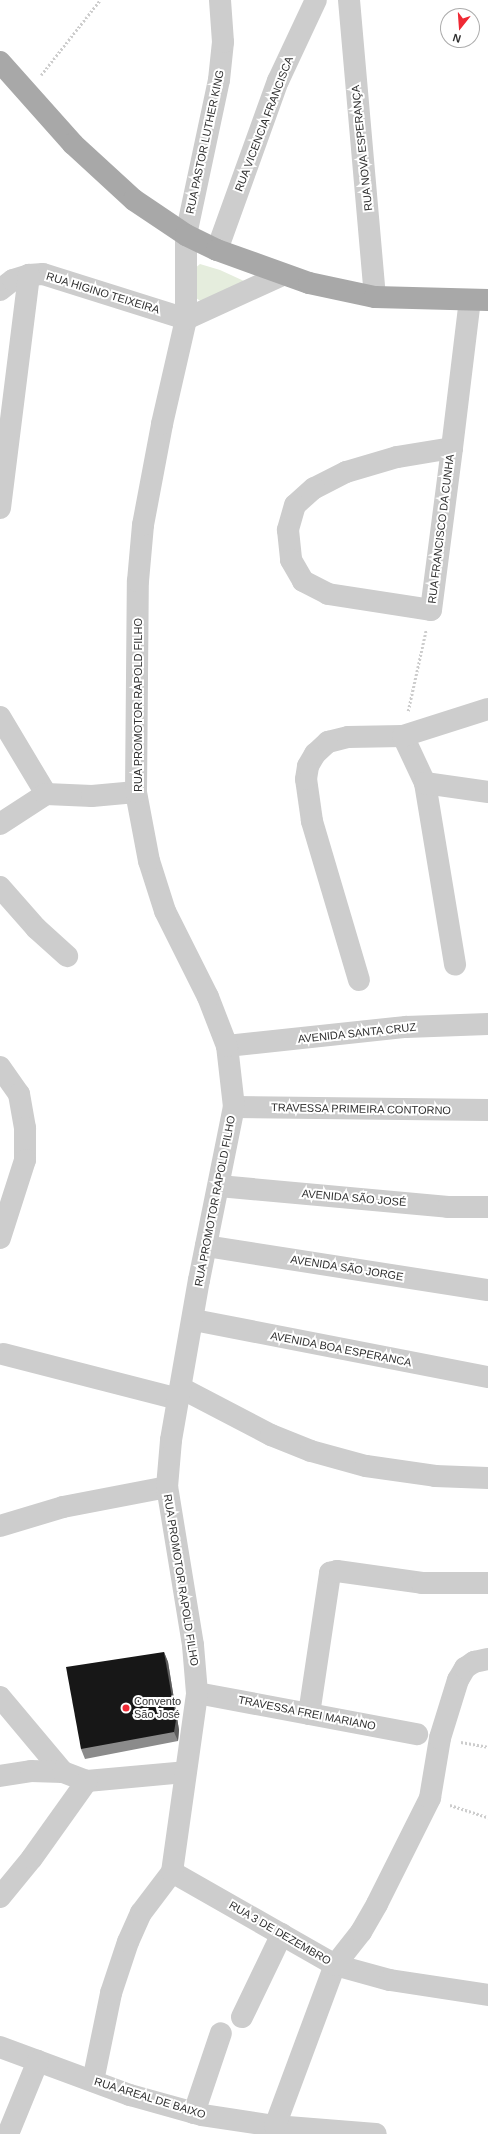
<!DOCTYPE html>
<html>
<head>
<meta charset="utf-8">
<style>
  body { margin:0 }
  #map { position:relative; width:488px; height:2134px; overflow:hidden; background:#fff; font-family:Helvetica,sans-serif }
  div>[style] { position:absolute }
  .green>* { inset:0; background:#e5eddd }
  .path>* { height:2.5px; margin-top:-1.25px; transform-origin:0; background:repeating-linear-gradient(90deg,#cdcdcd 0 2px,transparent 0 4px) }
  .minor>* { height:22px; margin:-11px; padding:0 11px; transform-origin:11px; border-radius:11px; background:#cdcdcd }
  .major>* { height:22px; margin:-11px; padding:0 11px; transform-origin:11px; border-radius:11px; background:#a8a8a8 }
  .wall>* { inset:0; background:#8b8b8b }
  .shaded-wall>* { inset:0; background:#5d5d5d }
  .building>* { inset:0; background:#171717 }
  .dots>* { width:11px; height:11px; translate:-50% -50%; box-sizing:border-box; border:2px solid #fff; border-radius:50% }
  span { translate:-50% -50%; white-space:nowrap; text-align:center; line-height:1.15; -webkit-text-stroke:4px #fff; paint-order:stroke }
  .street-label { font-size:11px; color:#303030 }
  .poi-label { font-size:11px; color:#303030 }
  .left { translate:0 -50%; text-align:left }
  .north { position:absolute; left:440px; top:8px; width:40px; height:40px; box-sizing:border-box; background:#fff; border:1px solid #acacac; border-radius:50%; rotate:197deg; font-size:11px; font-weight:700; line-height:16px; text-align:center; color:#303030 }
  .north::after { content:''; display:block; margin:auto; width:14px; height:18px; background:#ef2934; clip-path:polygon(50% 0,100% 100%,50% 72%,0 100%) }
</style>
</head>
<body>
<div id="map">
  <div class="green">
    <i style="clip-path:polygon(200px 264px,220px 270px,244px 281px,202px 302px,193px 296px,194px 269px)"></i>
  </div>
  <div class="path">
    <i style="left:41px;top:75px;width:95px;rotate:-51.8deg"></i>
    <i style="left:408px;top:711px;width:83px;rotate:-77.5deg"></i>
    <i style="left:461px;top:1742px;width:27px;rotate:10deg"></i>
    <i style="left:450px;top:1805px;width:40px;rotate:18deg"></i>
  </div>
  <div class="minor">
    <i style="left:349px;top:0;width:298px;rotate:85deg"></i>
    <i style="left:217px;top:250px;width:180px;rotate:-70.2deg"></i>
    <i style="left:278px;top:81px;width:89px;rotate:-64.9deg"></i>
    <i style="left:0;top:290px;width:16px;rotate:-38deg"></i>
    <i style="left:13px;top:280px;width:17px;rotate:-17deg"></i>
    <i style="left:29px;top:275px;width:14px;rotate:-4deg"></i>
    <i style="left:43px;top:274px;width:150px;rotate:17.5deg"></i>
    <i style="left:186px;top:319px;width:106px;rotate:-24.6deg"></i>
    <i style="left:452px;top:448px;width:56px;rotate:170.7deg"></i>
    <i style="left:397px;top:457px;width:53px;rotate:163.6deg"></i>
    <i style="left:346px;top:472px;width:36px;rotate:153deg"></i>
    <i style="left:314px;top:488px;width:25px;rotate:138deg"></i>
    <i style="left:295px;top:505px;width:26px;rotate:106deg"></i>
    <i style="left:288px;top:530px;width:30px;rotate:84deg"></i>
    <i style="left:291px;top:560px;width:24px;rotate:60deg"></i>
    <i style="left:303px;top:581px;width:28px;rotate:27deg"></i>
    <i style="left:328px;top:594px;width:104px;rotate:8.8deg"></i>
    <i style="left:431px;top:610px;width:163px;rotate:-82.6deg"></i>
    <i style="left:452px;top:448px;width:149px;rotate:-83.1deg"></i>
    <i style="left:0;top:508px;width:235px;rotate:-82.9deg"></i>
    <i style="left:0;top:717px;width:90px;rotate:59.1deg"></i>
    <i style="left:403px;top:736px;width:52px;rotate:64.9deg"></i>
    <i style="left:425px;top:783px;width:184px;rotate:80.6deg"></i>
    <i style="left:425px;top:783px;width:64px;rotate:8.1deg"></i>
    <i style="left:0;top:824px;width:55px;rotate:-33.1deg"></i>
    <i style="left:46px;top:794px;width:46px;rotate:2.5deg"></i>
    <i style="left:92px;top:796px;width:44px;rotate:-5.2deg"></i>
    <i style="left:0;top:887px;width:55px;rotate:48.7deg"></i>
    <i style="left:36px;top:928px;width:42px;rotate:42.1deg"></i>
    <i style="left:359px;top:980px;width:166px;rotate:-106.5deg"></i>
    <i style="left:312px;top:821px;width:42px;rotate:-98.1deg"></i>
    <i style="left:306px;top:779px;width:13px;rotate:-81deg"></i>
    <i style="left:308px;top:766px;width:14px;rotate:-60deg"></i>
    <i style="left:315px;top:754px;width:18px;rotate:-43deg"></i>
    <i style="left:328px;top:742px;width:21px;rotate:-14deg"></i>
    <i style="left:348px;top:737px;width:55px;rotate:-1deg"></i>
    <i style="left:403px;top:736px;width:89px;rotate:-17.6deg"></i>
    <i style="left:227px;top:1046px;width:180px;rotate:-6.1deg"></i>
    <i style="left:406px;top:1027px;width:82px;rotate:-2.1deg"></i>
    <i style="left:0;top:1067px;width:33px;rotate:55deg"></i>
    <i style="left:19px;top:1094px;width:35px;rotate:80deg"></i>
    <i style="left:25px;top:1128px;width:32px;rotate:90deg"></i>
    <i style="left:25px;top:1160px;width:82px;rotate:107.8deg"></i>
    <i style="left:234px;top:1107px;width:254px;rotate:0.7deg"></i>
    <i style="left:219px;top:1186px;width:230px;rotate:5.2deg"></i>
    <i style="left:448px;top:1207px;width:40px"></i>
    <i style="left:206px;top:1246px;width:285px;rotate:8.9deg"></i>
    <i style="left:194px;top:1320px;width:299px;rotate:11deg"></i>
    <i style="left:3px;top:1354px;width:181px;rotate:14.4deg"></i>
    <i style="left:181px;top:1388px;width:102px;rotate:27.6deg"></i>
    <i style="left:271px;top:1435px;width:43px;rotate:21.8deg"></i>
    <i style="left:311px;top:1451px;width:57px;rotate:15.3deg"></i>
    <i style="left:366px;top:1466px;width:70px;rotate:8.2deg"></i>
    <i style="left:435px;top:1476px;width:53px;rotate:2.2deg"></i>
    <i style="left:0;top:1526px;width:66px;rotate:-16.8deg"></i>
    <i style="left:63px;top:1507px;width:106px;rotate:-10.9deg"></i>
    <i style="left:197px;top:1693px;width:224px;rotate:10.6deg"></i>
    <i style="left:0;top:1697px;width:98px;rotate:50deg"></i>
    <i style="left:309px;top:1714px;width:143px;rotate:-81.5deg"></i>
    <i style="left:330px;top:1573px;width:7px;rotate:-16deg"></i>
    <i style="left:337px;top:1571px;width:86px;rotate:8deg"></i>
    <i style="left:422px;top:1583px;width:66px"></i>
    <i style="left:0;top:1776px;width:31px;rotate:-9deg"></i>
    <i style="left:31px;top:1771px;width:32px;rotate:2deg"></i>
    <i style="left:63px;top:1772px;width:26px;rotate:21deg"></i>
    <i style="left:87px;top:1781px;width:98px;rotate:-5.2deg"></i>
    <i style="left:172px;top:1872px;width:188px;rotate:29.7deg"></i>
    <i style="left:335px;top:1965px;width:57px;rotate:15.3deg"></i>
    <i style="left:390px;top:1980px;width:99px;rotate:8.7deg"></i>
    <i style="left:0;top:1897px;width:50px;rotate:-50.6deg"></i>
    <i style="left:32px;top:1858px;width:95px;rotate:-54.5deg"></i>
    <i style="left:242px;top:2017px;width:92px;rotate:-64.3deg"></i>
    <i style="left:0;top:2047px;width:139px;rotate:20.3deg"></i>
    <i style="left:130px;top:2095px;width:75px;rotate:15.5deg"></i>
    <i style="left:202px;top:2115px;width:74px;rotate:8.6deg"></i>
    <i style="left:275px;top:2126px;width:101px;rotate:4.5deg"></i>
    <i style="left:93px;top:2081px;width:90px;rotate:-78.4deg"></i>
    <i style="left:111px;top:1993px;width:54px;rotate:-71.6deg"></i>
    <i style="left:128px;top:1942px;width:32px;rotate:-66deg"></i>
    <i style="left:141px;top:1913px;width:51px;rotate:-52.9deg"></i>
    <i style="left:172px;top:1872px;width:181px;rotate:-82deg"></i>
    <i style="left:197px;top:1693px;width:48px;rotate:-94.8deg"></i>
    <i style="left:193px;top:1645px;width:160px;rotate:-99.3deg"></i>
    <i style="left:167px;top:1487px;width:47px;rotate:-85.1deg"></i>
    <i style="left:171px;top:1440px;width:162px;rotate:-80.1deg"></i>
    <i style="left:199px;top:1280px;width:177px;rotate:-78.6deg"></i>
    <i style="left:234px;top:1107px;width:61px;rotate:-96.5deg"></i>
    <i style="left:227px;top:1046px;width:53px;rotate:-111.2deg"></i>
    <i style="left:208px;top:997px;width:96px;rotate:-116.6deg"></i>
    <i style="left:165px;top:911px;width:52px;rotate:-107.7deg"></i>
    <i style="left:149px;top:861px;width:70px;rotate:-100.7deg"></i>
    <i style="left:136px;top:792px;width:211px;rotate:-89.5deg"></i>
    <i style="left:138px;top:581px;width:56px;rotate:-84.9deg"></i>
    <i style="left:143px;top:525px;width:103px;rotate:-79.3deg"></i>
    <i style="left:162px;top:424px;width:108px;rotate:-77.1deg"></i>
    <i style="left:186px;top:319px;width:84px;rotate:-90deg"></i>
    <i style="left:186px;top:235px;width:158px;rotate:-78deg"></i>
    <i style="left:219px;top:80px;width:38px;rotate:-84deg"></i>
    <i style="left:223px;top:42px;width:42px;rotate:-94.1deg"></i>
    <i style="left:194px;top:2113px;width:84px;rotate:-71.4deg"></i>
    <i style="left:275px;top:2126px;width:172px;rotate:-69.6deg"></i>
    <i style="left:335px;top:1965px;width:42px;rotate:-51.8deg"></i>
    <i style="left:361px;top:1932px;width:32px;rotate:-60deg"></i>
    <i style="left:377px;top:1904px;width:119px;rotate:-63.4deg"></i>
    <i style="left:430px;top:1798px;width:61px;rotate:-80.5deg"></i>
    <i style="left:440px;top:1738px;width:61px;rotate:-72.8deg"></i>
    <i style="left:458px;top:1680px;width:14px;rotate:-60deg"></i>
    <i style="left:465px;top:1668px;width:11px;rotate:-34deg"></i>
    <i style="left:474px;top:1662px;width:14px;rotate:-12deg"></i>
    <i style="left:8px;top:2134px;width:79px;rotate:-67.7deg"></i>
  </div>
  <div class="major">
    <i style="left:0;top:62px;width:110px;rotate:48.3deg"></i>
    <i style="left:73px;top:144px;width:83px;rotate:42.6deg"></i>
    <i style="left:134px;top:200px;width:63px;rotate:33.9deg"></i>
    <i style="left:186px;top:235px;width:34px;rotate:26deg"></i>
    <i style="left:217px;top:250px;width:98px;rotate:19.7deg"></i>
    <i style="left:309px;top:283px;width:67px;rotate:12deg"></i>
    <i style="left:375px;top:297px;width:113px;rotate:1.5deg"></i>
  </div>
  <div class="wall">
    <i style="clip-path:polygon(164px 1652px,168px 1662px,179px 1730px,178px 1741px,85px 1759px,81px 1749px)"></i>
  </div>
  <div class="shaded-wall">
    <i style="clip-path:polygon(164px 1652px,168px 1662px,179px 1730px,178px 1741px,174px 1732px)"></i>
  </div>
  <div class="building">
    <i style="clip-path:polygon(164px 1652px,176px 1720px,174px 1732px,81px 1749px,66px 1667px)"></i>
  </div>
  <div class="dots">
    <i style="left:126px;top:1708px;background:#ef2934"></i>
  </div>
  <div class="street-label">
    <span style="left:264px;top:124px;rotate:-69deg">RUA VICENCIA FRANCISCA</span>
    <span style="left:205px;top:142px;rotate:-78deg">RUA PASTOR LUTHER KING</span>
    <span style="left:362px;top:148px;rotate:-96deg">RUA NOVA ESPERANÇA</span>
    <span style="left:103px;top:293px;rotate:17deg">RUA HIGINO TEIXEIRA</span>
    <span style="left:441px;top:529px;rotate:-83deg">RUA FRANCISCO DA CUNHA</span>
    <span style="left:138px;top:705px;rotate:-90deg">RUA PROMOTOR RAPOLD FILHO</span>
    <span style="left:357px;top:1033px;rotate:-6deg">AVENIDA SANTA CRUZ</span>
    <span style="left:361px;top:1109px;rotate:1deg">TRAVESSA PRIMEIRA CONTORNO</span>
    <span style="left:354px;top:1198px;rotate:5deg">AVENIDA SÃO JOSÉ</span>
    <span style="left:215px;top:1201px;rotate:-79deg">RUA PROMOTOR RAPOLD FILHO</span>
    <span style="left:347px;top:1268px;rotate:9deg">AVENIDA SÃO JORGE</span>
    <span style="left:341px;top:1349px;rotate:11deg">AVENIDA BOA ESPERANCA</span>
    <span style="left:181px;top:1580px;rotate:81deg">RUA PROMOTOR RAPOLD FILHO</span>
    <span style="left:307px;top:1713px;rotate:11deg">TRAVESSA FREI MARIANO</span>
    <span style="left:280px;top:1933px;rotate:30deg">RUA 3 DE DEZEMBRO</span>
    <span style="left:150px;top:2098px;rotate:17deg">RUA AREAL DE BAIXO</span>
  </div>
  <div class="poi-label">
    <span class="left" style="left:134px;top:1708px">Convento<br>São José</span>
  </div>
  <div class="north">N</div>
</div>
</body>
</html>
